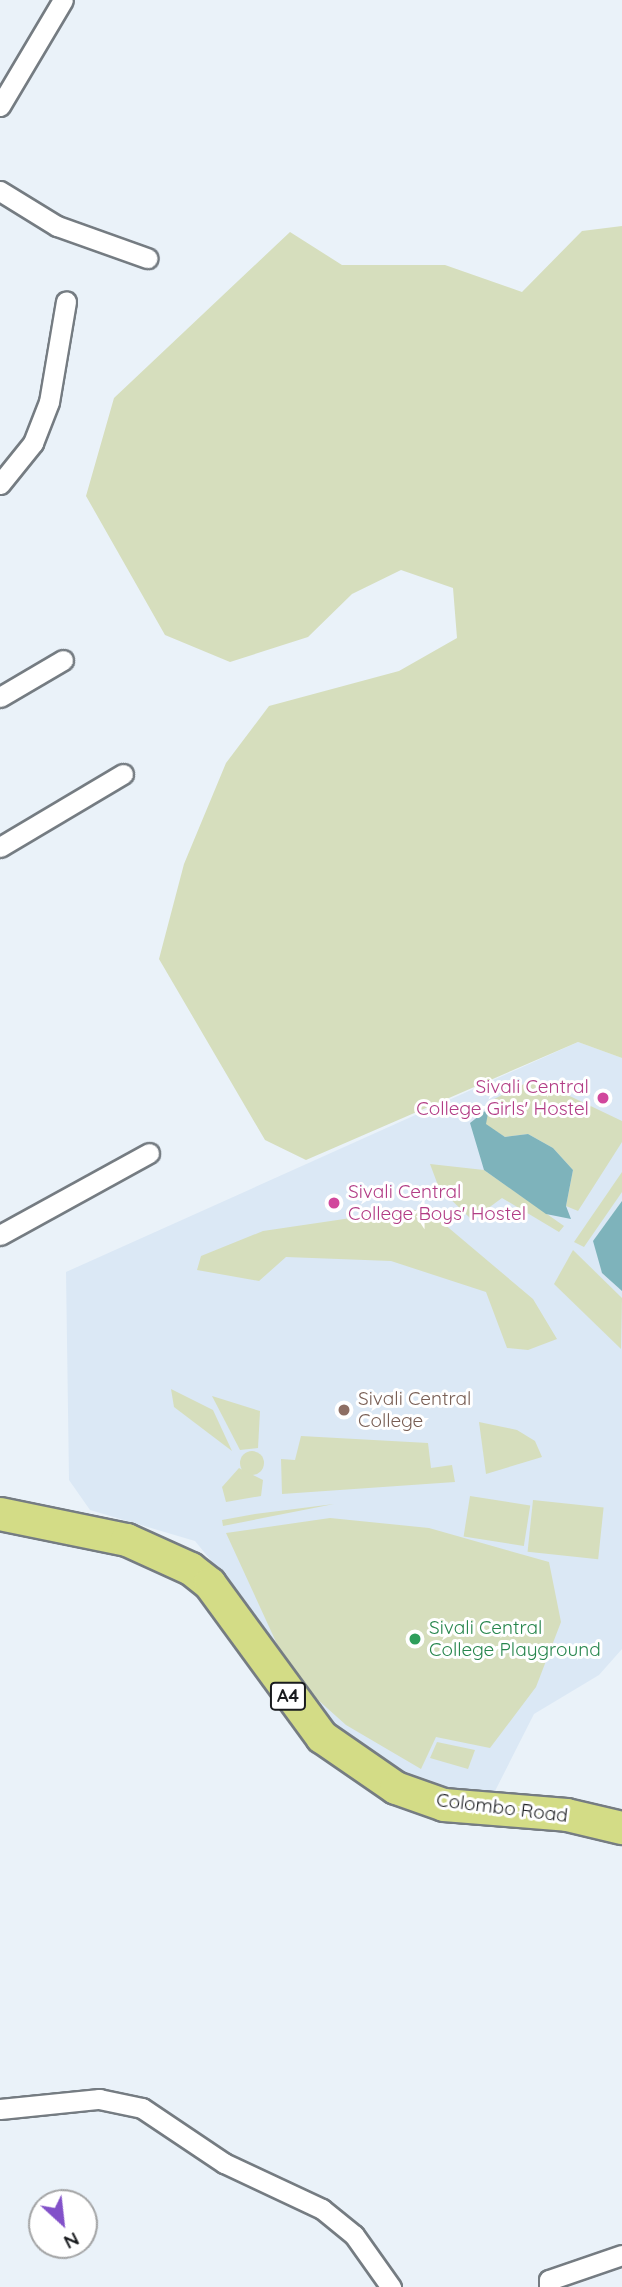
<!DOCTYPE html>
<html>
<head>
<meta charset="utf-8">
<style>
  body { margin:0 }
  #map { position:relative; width:622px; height:2287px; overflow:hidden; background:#eaf2f9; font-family:Quicksand,sans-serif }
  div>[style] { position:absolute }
  .built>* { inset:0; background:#dbe8f5 }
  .green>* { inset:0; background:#d6debd; transform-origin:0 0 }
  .round { border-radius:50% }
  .water>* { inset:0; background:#7eb3bb }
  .roads { filter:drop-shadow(2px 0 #757c82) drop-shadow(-2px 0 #757c82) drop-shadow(0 2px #757c82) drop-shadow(0 -2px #757c82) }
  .minor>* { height:19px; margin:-9.5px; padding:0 9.5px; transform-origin:9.5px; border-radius:9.5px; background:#fff }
  .trunk>* { height:32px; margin:-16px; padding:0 16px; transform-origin:16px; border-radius:16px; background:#d3dc86 }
  .dots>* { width:19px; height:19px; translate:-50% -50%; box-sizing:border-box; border:4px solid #fff; border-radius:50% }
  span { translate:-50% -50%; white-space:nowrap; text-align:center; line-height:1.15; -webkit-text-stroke:6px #fff; paint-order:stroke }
  .shield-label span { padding:2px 5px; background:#fff; border:2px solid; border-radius:5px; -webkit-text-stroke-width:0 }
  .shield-label { font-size:18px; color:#191b1e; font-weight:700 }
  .hotel-label { font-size:19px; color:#b23c85 }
  .right { translate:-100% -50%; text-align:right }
  .left { translate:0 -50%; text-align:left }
  .education-label { font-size:19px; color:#785e54 }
  .leisure-label { font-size:19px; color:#27864d }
  .street-label { font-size:19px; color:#191b1e }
  .north { position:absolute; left:28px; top:2189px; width:70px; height:70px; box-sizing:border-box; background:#fff; border:2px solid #a3a4a5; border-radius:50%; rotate:153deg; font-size:19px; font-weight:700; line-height:28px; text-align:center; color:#191b1e }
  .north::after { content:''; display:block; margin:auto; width:24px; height:32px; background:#8251c9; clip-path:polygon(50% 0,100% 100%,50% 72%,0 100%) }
</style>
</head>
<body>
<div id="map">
  <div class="built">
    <i style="clip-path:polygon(578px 1042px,622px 1058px,622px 1649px,599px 1675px,534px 1714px,494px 1793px,421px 1790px,362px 1756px,288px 1688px,259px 1619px,195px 1541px,90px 1510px,69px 1480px,66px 1272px)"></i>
  </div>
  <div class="green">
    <i style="clip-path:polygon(622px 226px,622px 1058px,578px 1042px,306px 1160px,265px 1140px,159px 959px,184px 864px,226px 763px,269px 706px,399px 671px,457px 638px,453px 588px,401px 570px,352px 594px,308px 637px,230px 662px,165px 635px,86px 496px,114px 398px,290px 232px,342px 265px,445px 265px,522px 292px,582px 231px)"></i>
    <i style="clip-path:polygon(534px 1079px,622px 1121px,622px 1142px,578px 1211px,566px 1206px,573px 1170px,553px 1148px,528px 1134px,505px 1137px,485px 1124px,490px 1101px)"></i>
    <i style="clip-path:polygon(430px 1164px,484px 1170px,564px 1226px,559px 1232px,502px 1198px,472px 1220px,439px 1188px)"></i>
    <i style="clip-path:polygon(622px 1172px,622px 1192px,584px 1247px,574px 1242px)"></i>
    <i style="clip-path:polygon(412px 1209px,437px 1218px,533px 1299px,557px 1339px,528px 1350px,507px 1348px,486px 1292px,391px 1261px,286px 1257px,259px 1281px,197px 1270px,201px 1256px,263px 1231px)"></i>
    <i style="clip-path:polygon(573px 1250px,622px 1298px,621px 1349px,554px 1284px)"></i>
    <i style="clip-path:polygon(171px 1389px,213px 1410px,232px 1451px,174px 1407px)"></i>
    <i style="clip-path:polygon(212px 1396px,260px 1411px,258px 1448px,240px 1450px)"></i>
    <i style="clip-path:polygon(479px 1422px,517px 1430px,535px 1441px,542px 1457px,486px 1474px)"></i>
    <i style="clip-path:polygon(301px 1436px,428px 1443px,431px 1468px,452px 1465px,455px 1482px,282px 1494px,281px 1459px,295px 1460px)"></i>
    <i class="round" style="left:240px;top:1451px;width:24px;height:24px"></i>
    <i style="clip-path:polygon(239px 1468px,263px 1480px,261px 1496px,226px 1502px,222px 1487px)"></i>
    <i style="left:470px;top:1496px;width:61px;height:41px;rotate:9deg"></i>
    <i style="left:533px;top:1500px;width:71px;height:52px;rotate:6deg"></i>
    <i style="clip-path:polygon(334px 1504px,223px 1526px,222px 1520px,255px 1514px)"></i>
    <i style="clip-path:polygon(330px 1518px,429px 1528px,549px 1562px,561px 1622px,536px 1687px,490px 1748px,436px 1737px,421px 1769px,346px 1725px,308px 1691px,282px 1655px,226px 1533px)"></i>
    <i style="clip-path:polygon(437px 1742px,475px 1750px,468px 1769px,430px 1758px)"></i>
  </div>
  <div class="water">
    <i style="clip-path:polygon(489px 1108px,486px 1124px,505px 1137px,528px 1134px,553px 1148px,573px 1170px,566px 1206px,571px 1219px,546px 1214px,484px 1170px,470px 1123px)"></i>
    <i style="clip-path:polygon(622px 1201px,622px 1291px,602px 1273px,593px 1241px)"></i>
  </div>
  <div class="roads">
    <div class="minor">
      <i style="left:0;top:106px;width:123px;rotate:-59.3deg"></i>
      <i style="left:0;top:191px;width:67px;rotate:31.6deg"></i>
      <i style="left:57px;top:226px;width:96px;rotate:19.6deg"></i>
      <i style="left:0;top:484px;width:53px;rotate:-51.2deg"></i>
      <i style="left:33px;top:443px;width:44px;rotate:-68.7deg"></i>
      <i style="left:49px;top:402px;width:102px;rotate:-80.4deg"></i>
      <i style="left:0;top:697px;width:73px;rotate:-30.4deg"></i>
      <i style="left:0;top:847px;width:143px;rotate:-30.7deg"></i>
      <i style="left:0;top:1235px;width:170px;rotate:-28.8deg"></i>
      <i style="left:0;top:2109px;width:100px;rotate:-5.8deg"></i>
      <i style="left:99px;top:2099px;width:44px;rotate:11.8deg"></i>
      <i style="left:142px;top:2108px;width:99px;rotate:33.9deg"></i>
      <i style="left:224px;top:2163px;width:108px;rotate:25.1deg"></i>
      <i style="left:322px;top:2209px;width:41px;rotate:39.1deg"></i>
      <i style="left:354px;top:2235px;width:64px;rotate:54.6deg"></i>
      <i style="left:549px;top:2287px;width:7px;rotate:-90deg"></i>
      <i style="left:549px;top:2280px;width:77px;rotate:-18.9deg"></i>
    </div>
    <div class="trunk">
      <i style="left:0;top:1514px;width:130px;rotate:11.6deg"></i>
      <i style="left:127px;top:1540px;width:70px;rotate:24.4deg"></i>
      <i style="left:191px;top:1569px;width:24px;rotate:38deg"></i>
      <i style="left:210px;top:1584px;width:190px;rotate:53.8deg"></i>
      <i style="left:322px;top:1737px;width:90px;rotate:34.6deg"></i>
      <i style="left:396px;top:1788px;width:51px;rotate:19.5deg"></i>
      <i style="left:444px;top:1805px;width:123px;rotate:4.6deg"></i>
      <i style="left:567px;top:1815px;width:57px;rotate:13.3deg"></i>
    </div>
  </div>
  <div class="dots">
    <i style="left:603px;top:1098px;background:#d1479c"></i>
    <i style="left:334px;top:1203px;background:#d1479c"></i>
    <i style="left:344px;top:1410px;background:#8d6e63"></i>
    <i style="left:415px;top:1639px;background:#2e9e5b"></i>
  </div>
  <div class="shield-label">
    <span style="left:288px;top:1696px">A4</span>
  </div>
  <div class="hotel-label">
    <span class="right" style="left:589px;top:1098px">Sivali Central<br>College Girls' Hostel</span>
    <span class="left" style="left:348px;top:1203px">Sivali Central<br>College Boys' Hostel</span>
  </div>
  <div class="education-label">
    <span class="left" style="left:358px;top:1410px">Sivali Central<br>College</span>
  </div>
  <div class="leisure-label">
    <span class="left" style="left:429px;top:1639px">Sivali Central<br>College Playground</span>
  </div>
  <div class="street-label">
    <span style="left:502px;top:1808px;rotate:7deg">Colombo Road</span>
  </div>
  <div class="north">N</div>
</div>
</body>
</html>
